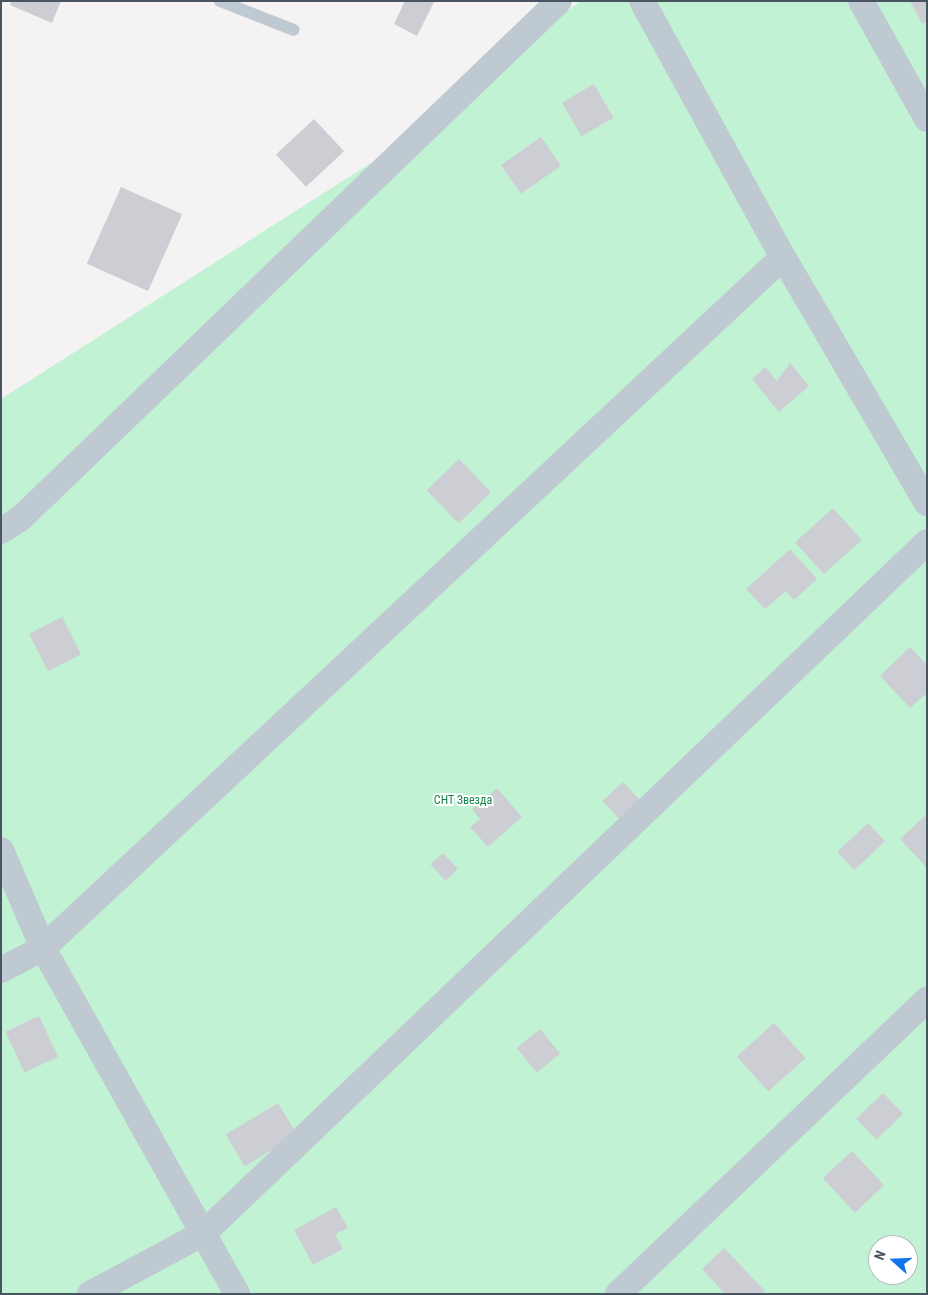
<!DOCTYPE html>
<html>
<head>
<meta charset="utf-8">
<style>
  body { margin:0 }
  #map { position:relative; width:928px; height:1295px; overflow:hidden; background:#f4f2f2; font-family:"Roboto Condensed",sans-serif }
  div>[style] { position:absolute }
  .green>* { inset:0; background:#c0f2d3 }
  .building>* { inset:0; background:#ccced4; transform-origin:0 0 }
  .service>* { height:12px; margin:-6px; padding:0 6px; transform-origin:6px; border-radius:6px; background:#bfc9d1 }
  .minor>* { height:26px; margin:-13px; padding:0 13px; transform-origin:13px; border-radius:13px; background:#bfc9d1 }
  span { translate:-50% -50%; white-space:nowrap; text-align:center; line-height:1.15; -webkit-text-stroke:4px #fff; paint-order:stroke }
  .park-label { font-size:12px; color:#14874e }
  .frame { position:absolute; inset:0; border:2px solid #485560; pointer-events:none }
  .north { position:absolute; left:868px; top:1235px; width:50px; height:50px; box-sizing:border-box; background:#fff; border:1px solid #b6bbbf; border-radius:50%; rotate:290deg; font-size:14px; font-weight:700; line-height:20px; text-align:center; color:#485560 }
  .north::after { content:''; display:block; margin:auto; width:18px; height:22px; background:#1372ed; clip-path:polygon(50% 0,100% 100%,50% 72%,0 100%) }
</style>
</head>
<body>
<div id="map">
  <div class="green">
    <i style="clip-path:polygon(evenodd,580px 1px,927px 1px,927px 1294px,1px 1294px,1px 399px,407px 140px,580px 1px,878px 1245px,908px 1245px,908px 1275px,878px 1275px,878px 1245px)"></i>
  </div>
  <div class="building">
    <i style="clip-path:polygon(12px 1px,61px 1px,52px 23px,10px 5px)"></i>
    <i style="clip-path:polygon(405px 1px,434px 2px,417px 36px,394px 24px)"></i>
    <i style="clip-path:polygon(910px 1px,927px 1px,927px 21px,922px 24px)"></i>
    <i style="left:594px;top:84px;width:39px;height:37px;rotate:60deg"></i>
    <i style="left:314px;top:119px;width:44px;height:52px;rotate:47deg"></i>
    <i style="left:541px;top:137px;width:35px;height:49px;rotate:55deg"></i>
    <i style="left:121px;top:187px;width:67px;height:84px;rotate:24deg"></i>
    <i style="clip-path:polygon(790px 363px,809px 386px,779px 412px,752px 379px,765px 367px,777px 381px)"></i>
    <i style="left:459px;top:459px;width:46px;height:45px;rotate:46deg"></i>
    <i style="left:833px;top:508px;width:43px;height:51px;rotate:48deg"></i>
    <i style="clip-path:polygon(790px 549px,817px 579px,794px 600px,786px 591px,765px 609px,746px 589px)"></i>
    <i style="left:62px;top:617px;width:42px;height:37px;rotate:63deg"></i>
    <i style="clip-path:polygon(910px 647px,927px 665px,927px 693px,910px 708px,880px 676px)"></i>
    <i style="left:623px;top:782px;width:26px;height:28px;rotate:47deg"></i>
    <i style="clip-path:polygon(497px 788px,522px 817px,488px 847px,470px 827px,480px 819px,472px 809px)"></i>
    <i style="clip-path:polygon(927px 814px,927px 868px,900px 839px)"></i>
    <i style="left:868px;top:823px;width:25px;height:42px;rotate:47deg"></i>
    <i style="left:443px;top:853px;width:22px;height:17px;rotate:47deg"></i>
    <i style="left:39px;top:1016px;width:45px;height:37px;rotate:65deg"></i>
    <i style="left:774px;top:1023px;width:47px;height:50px;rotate:48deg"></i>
    <i style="left:540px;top:1029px;width:32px;height:30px;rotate:51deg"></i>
    <i style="left:883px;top:1093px;width:29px;height:37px;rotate:46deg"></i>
    <i style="left:278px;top:1103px;width:37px;height:61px;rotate:59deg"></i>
    <i style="left:852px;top:1151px;width:47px;height:40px;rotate:47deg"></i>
    <i style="clip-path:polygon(336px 1207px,348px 1228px,335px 1234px,343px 1249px,313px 1265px,294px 1230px)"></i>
    <i style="clip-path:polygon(724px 1248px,765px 1291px,762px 1294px,725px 1294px,702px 1269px)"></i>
  </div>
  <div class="service">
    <i style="left:220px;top:1px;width:79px;rotate:21.4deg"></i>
  </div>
  <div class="minor">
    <i style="left:642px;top:1px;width:292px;rotate:61.2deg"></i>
    <i style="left:861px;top:1px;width:135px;rotate:60.8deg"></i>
    <i style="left:1px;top:531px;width:24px;rotate:-33deg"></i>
    <i style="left:21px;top:518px;width:746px;rotate:-43.86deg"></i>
    <i style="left:1px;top:850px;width:107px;rotate:66.8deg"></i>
    <i style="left:43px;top:948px;width:397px;rotate:60.7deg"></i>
    <i style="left:1px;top:970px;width:47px;rotate:-27.6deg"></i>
    <i style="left:43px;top:948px;width:1012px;rotate:-43.04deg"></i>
    <i style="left:783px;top:257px;width:285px;rotate:59.7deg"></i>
    <i style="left:90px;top:1294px;width:129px;rotate:-28.2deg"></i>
    <i style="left:204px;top:1233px;width:1000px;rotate:-43.7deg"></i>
    <i style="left:618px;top:1294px;width:427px;rotate:-43.6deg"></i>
  </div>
  <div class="park-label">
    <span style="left:463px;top:801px">СНТ Звезда</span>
  </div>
  <div class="frame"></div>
  <div class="north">N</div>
</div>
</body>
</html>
